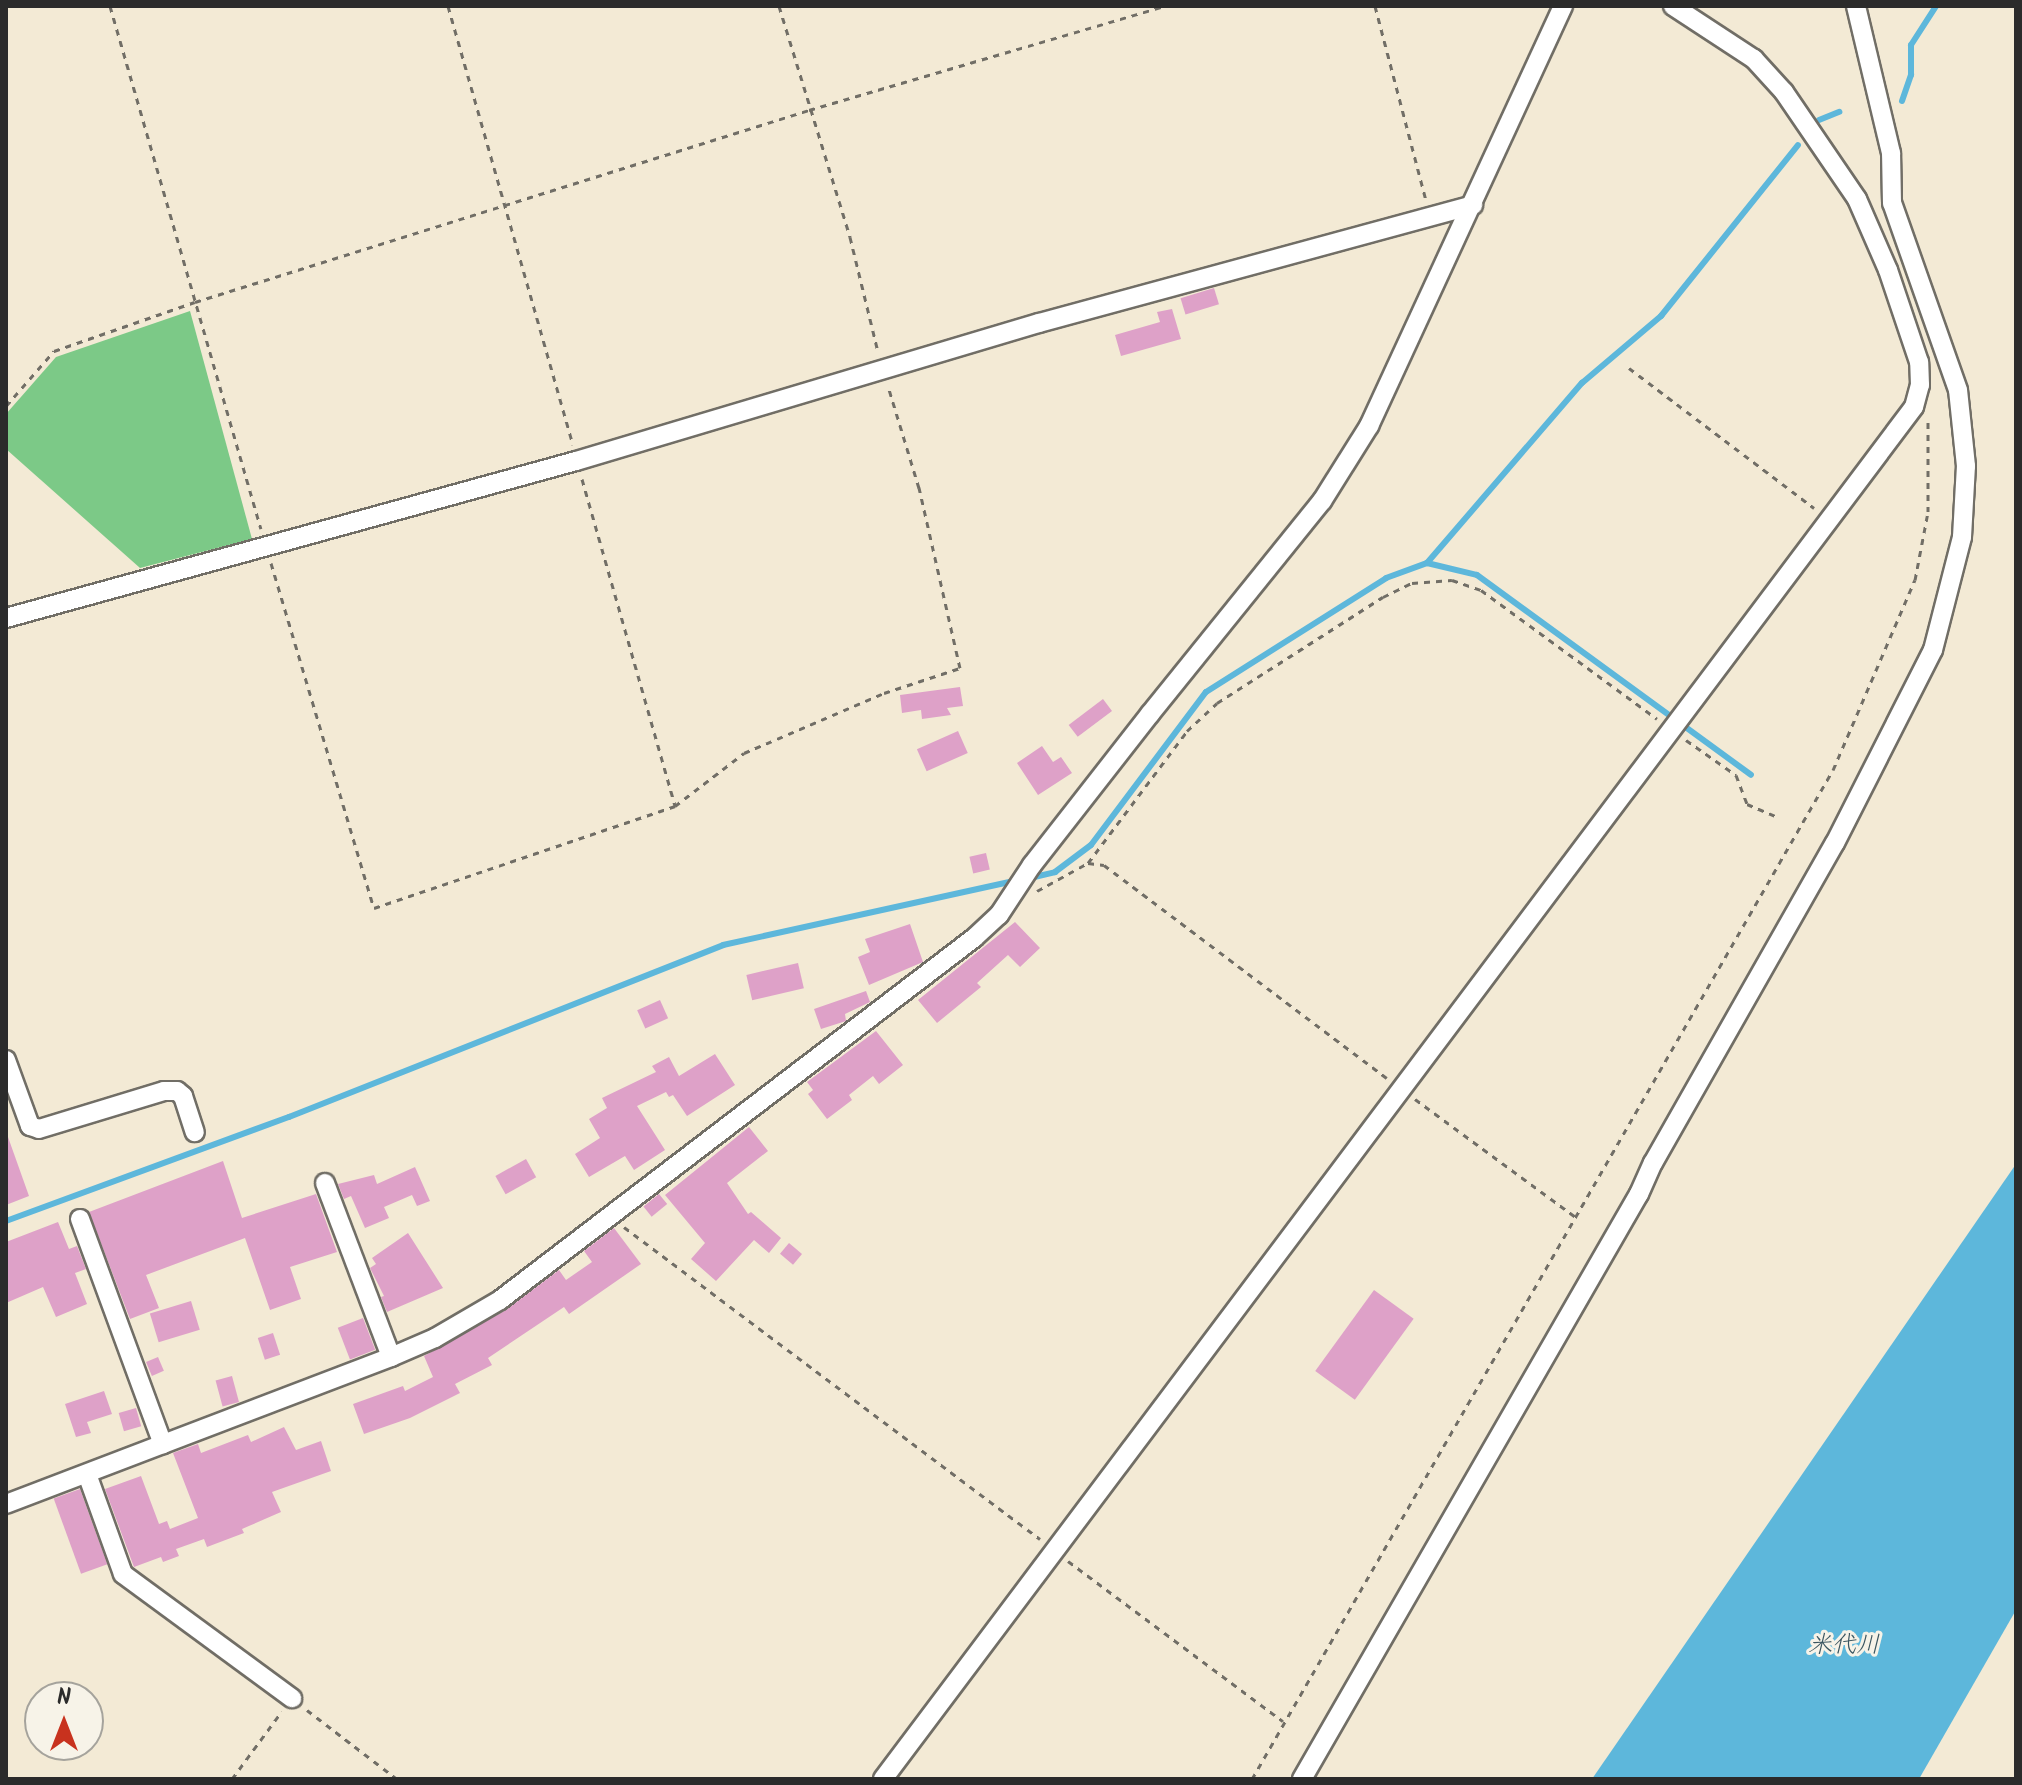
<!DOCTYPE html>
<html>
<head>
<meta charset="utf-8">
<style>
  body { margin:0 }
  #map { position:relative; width:2022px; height:1785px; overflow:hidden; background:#f3ead5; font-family:Kalam,"Klee One",sans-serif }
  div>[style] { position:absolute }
  .green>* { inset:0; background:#7cc987 }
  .water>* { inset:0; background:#5db7db }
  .stream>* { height:6px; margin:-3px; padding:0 3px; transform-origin:3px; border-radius:3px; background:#5db7db }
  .building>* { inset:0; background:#dea1c8; transform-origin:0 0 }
  .path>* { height:3px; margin-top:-1.5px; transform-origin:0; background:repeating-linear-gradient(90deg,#716e66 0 6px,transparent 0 12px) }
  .roads { filter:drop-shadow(2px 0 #716e66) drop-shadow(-2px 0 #716e66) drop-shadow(0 2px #716e66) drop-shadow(0 -2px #716e66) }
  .street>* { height:18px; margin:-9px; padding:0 9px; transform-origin:9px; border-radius:9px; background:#fff }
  span { translate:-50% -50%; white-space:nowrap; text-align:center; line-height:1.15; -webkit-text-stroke:6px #f7f3e8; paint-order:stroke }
  .water-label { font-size:24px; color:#3a5560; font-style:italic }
  .frame { position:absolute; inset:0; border:8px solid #2b2b2b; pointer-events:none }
  .north { position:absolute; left:24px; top:1681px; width:80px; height:80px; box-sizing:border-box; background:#f7f3e8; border:2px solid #a5a39c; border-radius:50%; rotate:0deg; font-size:22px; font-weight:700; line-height:32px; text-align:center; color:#2b2b2b }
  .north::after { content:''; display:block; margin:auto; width:28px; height:36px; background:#c8321e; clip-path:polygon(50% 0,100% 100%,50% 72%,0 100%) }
</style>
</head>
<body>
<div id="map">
  <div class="green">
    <i style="clip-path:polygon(190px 311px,252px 539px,140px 568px,6px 449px,6px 414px,56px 357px)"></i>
  </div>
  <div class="water">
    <i style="clip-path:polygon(2016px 1164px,2016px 1610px,1919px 1779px,1592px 1779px)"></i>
  </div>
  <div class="stream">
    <i style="left:1902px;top:101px;width:28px;rotate:-71deg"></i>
    <i style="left:1911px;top:75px;width:30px;rotate:-90deg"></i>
    <i style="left:1911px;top:45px;width:46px;rotate:-57.3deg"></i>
    <i style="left:1819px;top:120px;width:22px;rotate:-22deg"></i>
    <i style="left:1427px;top:563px;width:238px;rotate:-49.3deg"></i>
    <i style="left:1582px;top:383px;width:104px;rotate:-40.3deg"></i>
    <i style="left:1661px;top:316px;width:219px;rotate:-51.3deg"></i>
    <i style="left:1030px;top:878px;width:26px;rotate:-13deg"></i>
    <i style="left:1055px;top:872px;width:45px;rotate:-36.9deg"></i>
    <i style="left:1091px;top:845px;width:191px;rotate:-53.1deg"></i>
    <i style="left:1206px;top:692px;width:213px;rotate:-32.3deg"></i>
    <i style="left:1386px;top:578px;width:44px;rotate:-20.1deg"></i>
    <i style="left:1427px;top:563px;width:51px;rotate:13.5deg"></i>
    <i style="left:1477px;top:575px;width:339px;rotate:36.1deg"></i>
    <i style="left:6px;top:1221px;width:302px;rotate:-20.2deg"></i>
    <i style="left:289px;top:1117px;width:467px;rotate:-21.6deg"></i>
    <i style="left:723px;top:945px;width:299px;rotate:-12.4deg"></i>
  </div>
  <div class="building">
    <i style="left:1214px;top:288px;width:17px;height:35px;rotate:73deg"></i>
    <i style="clip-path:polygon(1172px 309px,1181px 339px,1121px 356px,1115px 335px,1160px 322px,1157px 312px)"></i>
    <i style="clip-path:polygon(960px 687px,963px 706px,947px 708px,951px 715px,922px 719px,921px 710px,902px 713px,900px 695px)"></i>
    <i style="left:1103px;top:699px;width:15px;height:43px;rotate:53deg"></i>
    <i style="left:958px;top:731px;width:24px;height:45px;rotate:66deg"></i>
    <i style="clip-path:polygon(1042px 746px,1053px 762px,1061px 757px,1072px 773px,1038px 795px,1017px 763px)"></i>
    <i style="left:986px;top:853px;width:17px;height:17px;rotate:77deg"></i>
    <i style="clip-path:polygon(1015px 922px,1040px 948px,1020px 967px,1008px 955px,977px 983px,981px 987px,937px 1023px,918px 1000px)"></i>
    <i style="clip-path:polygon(910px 924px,923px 962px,869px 985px,858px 957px,870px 952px,865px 939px)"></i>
    <i style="left:798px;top:963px;width:26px;height:53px;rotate:77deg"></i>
    <i style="clip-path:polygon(866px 991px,870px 1002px,845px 1014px,846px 1021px,821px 1029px,814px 1009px)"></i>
    <i style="left:660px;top:1000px;width:20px;height:25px;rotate:66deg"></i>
    <i style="clip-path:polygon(876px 1031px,903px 1065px,879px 1084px,873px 1076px,849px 1095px,852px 1100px,827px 1119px,808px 1094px,813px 1090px,807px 1082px)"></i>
    <i style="clip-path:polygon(715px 1054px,735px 1085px,687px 1116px,673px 1095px,669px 1097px,666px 1092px,637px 1106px,665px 1150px,634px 1170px,625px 1156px,589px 1177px,575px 1154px,600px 1138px,589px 1119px,607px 1108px,602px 1098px,656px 1072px,652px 1066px,669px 1057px,679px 1076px)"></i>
    <i style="clip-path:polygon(749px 1127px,768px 1151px,727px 1183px,748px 1214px,751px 1212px,781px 1238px,769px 1253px,754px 1240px,716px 1281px,691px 1259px,705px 1243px,665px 1195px)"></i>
    <i style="clip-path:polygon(8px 1137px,29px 1196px,6px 1205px,6px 1138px)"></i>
    <i style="left:526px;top:1159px;width:21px;height:35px;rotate:61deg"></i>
    <i style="clip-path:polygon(223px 1161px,242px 1218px,316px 1194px,337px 1252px,290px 1267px,301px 1299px,270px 1310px,245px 1238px,146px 1275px,159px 1308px,130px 1319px,89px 1212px)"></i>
    <i style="clip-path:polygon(415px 1167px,430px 1201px,417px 1206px,412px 1195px,384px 1207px,389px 1218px,365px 1228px,351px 1196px,344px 1199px,338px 1184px,374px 1175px,377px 1184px)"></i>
    <i style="left:659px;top:1194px;width:13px;height:20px;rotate:51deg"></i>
    <i style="clip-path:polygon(58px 1222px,69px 1249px,77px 1246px,86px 1269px,75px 1273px,87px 1304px,56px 1317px,43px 1287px,6px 1303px,6px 1242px)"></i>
    <i style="clip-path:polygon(614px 1228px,641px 1264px,569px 1314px,564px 1307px,488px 1358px,492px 1365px,455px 1384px,460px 1393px,410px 1418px,364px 1434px,353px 1404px,403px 1386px,405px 1391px,433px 1377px,424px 1356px,506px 1310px,559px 1270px,566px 1280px,592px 1262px,584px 1251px)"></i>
    <i style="clip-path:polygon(408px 1233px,443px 1288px,387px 1312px,381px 1297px,384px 1296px,370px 1268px,376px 1264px,372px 1258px)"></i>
    <i style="left:789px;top:1243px;width:17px;height:14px;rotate:40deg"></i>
    <i style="left:1374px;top:1290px;width:49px;height:100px;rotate:36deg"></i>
    <i style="left:191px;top:1301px;width:30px;height:43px;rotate:73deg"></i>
    <i style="left:363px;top:1318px;width:34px;height:27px;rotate:69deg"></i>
    <i style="left:273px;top:1333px;width:23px;height:16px;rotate:72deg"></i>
    <i style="left:158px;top:1357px;width:15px;height:13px;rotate:67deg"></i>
    <i style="left:232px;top:1376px;width:27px;height:17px;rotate:75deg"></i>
    <i style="clip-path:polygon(104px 1391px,112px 1414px,87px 1422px,91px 1433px,76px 1437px,65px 1404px)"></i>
    <i style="left:136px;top:1408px;width:19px;height:18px;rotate:74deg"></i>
    <i style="clip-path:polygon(284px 1427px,296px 1450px,321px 1441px,331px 1471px,272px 1492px,281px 1512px,242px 1529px,244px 1533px,207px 1547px,204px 1539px,176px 1549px,179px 1556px,163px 1562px,161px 1557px,134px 1567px,105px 1489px,141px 1476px,159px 1524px,167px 1521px,170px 1529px,198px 1518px,173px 1453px,198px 1444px,201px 1453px,248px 1435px,251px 1442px)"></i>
    <i style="left:80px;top:1489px;width:80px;height:28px;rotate:70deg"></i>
  </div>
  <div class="path">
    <i style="left:110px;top:6px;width:544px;rotate:73.9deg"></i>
    <i style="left:448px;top:6px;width:456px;rotate:74.1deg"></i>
    <i style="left:779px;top:6px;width:242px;rotate:72.9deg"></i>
    <i style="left:850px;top:237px;width:118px;rotate:76.3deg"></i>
    <i style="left:1375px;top:6px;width:201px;rotate:75.3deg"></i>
    <i style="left:1629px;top:368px;width:232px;rotate:37.1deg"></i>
    <i style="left:6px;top:406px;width:73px;rotate:-48.9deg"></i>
    <i style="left:54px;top:351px;width:149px;rotate:-19.2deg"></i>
    <i style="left:195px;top:302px;width:643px;rotate:-17.36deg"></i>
    <i style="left:809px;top:110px;width:371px;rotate:-16.3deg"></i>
    <i style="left:582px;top:479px;width:340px;rotate:74.1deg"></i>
    <i style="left:271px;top:563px;width:360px;rotate:73.4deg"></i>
    <i style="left:374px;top:908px;width:318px;rotate:-18.7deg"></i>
    <i style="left:675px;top:806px;width:87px;rotate:-37.5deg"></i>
    <i style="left:744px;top:753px;width:152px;rotate:-23.2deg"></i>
    <i style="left:884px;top:693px;width:80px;rotate:-18.2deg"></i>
    <i style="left:960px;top:668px;width:185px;rotate:-102.8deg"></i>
    <i style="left:919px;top:488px;width:107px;rotate:-106.9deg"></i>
    <i style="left:1686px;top:740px;width:61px;rotate:35deg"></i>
    <i style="left:1736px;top:775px;width:31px;rotate:69deg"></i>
    <i style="left:1747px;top:804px;width:33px;rotate:23deg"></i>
    <i style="left:1088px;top:863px;width:165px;rotate:-53.1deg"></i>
    <i style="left:1187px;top:731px;width:41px;rotate:-43deg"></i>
    <i style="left:1217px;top:703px;width:197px;rotate:-32.6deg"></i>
    <i style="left:1383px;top:597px;width:32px;rotate:-26deg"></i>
    <i style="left:1412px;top:583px;width:40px;rotate:-4.3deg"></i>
    <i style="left:1452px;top:580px;width:31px;rotate:19deg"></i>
    <i style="left:1481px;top:590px;width:218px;rotate:36.2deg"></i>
    <i style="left:1037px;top:891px;width:58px;rotate:-28.8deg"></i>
    <i style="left:1088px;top:863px;width:16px;rotate:7deg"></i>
    <i style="left:1104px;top:865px;width:354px;rotate:37deg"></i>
    <i style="left:1415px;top:1099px;width:201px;rotate:36.3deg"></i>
    <i style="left:624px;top:1227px;width:520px;rotate:36.87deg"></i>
    <i style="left:1068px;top:1561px;width:268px;rotate:36.7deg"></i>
    <i style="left:307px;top:1710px;width:113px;rotate:37.5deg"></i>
    <i style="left:232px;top:1779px;width:84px;rotate:-53.7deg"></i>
    <i style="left:1252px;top:1779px;width:1164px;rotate:-60.07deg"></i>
    <i style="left:1833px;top:770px;width:207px;rotate:-66.7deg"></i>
    <i style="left:1915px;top:580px;width:69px;rotate:-79.2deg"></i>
    <i style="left:1928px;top:512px;width:91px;rotate:-90deg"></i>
  </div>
  <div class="roads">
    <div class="street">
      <i style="left:6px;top:618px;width:591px;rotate:-15.4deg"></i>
      <i style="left:576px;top:461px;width:483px;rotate:-16.6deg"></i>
      <i style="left:1039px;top:323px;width:450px;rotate:-15.2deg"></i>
      <i style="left:6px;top:1060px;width:70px;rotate:70deg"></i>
      <i style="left:30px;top:1126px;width:9px;rotate:18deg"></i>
      <i style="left:39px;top:1129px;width:131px;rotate:-16.9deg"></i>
      <i style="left:164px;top:1091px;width:13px"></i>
      <i style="left:177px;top:1091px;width:8px;rotate:40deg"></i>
      <i style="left:183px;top:1096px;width:38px;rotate:72deg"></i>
      <i style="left:325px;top:1183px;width:186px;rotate:69.2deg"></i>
      <i style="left:80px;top:1219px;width:240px;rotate:69.8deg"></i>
      <i style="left:87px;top:1474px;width:106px;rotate:70.2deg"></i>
      <i style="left:123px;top:1574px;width:210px;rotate:36.3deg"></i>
      <i style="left:6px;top:1504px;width:412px;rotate:-20.9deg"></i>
      <i style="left:391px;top:1357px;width:48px;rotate:-23.4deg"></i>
      <i style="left:435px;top:1338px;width:75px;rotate:-30.3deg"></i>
      <i style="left:500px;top:1300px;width:596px;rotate:-37.37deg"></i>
      <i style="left:974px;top:938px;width:34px;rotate:-43deg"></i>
      <i style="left:999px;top:915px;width:60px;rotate:-56.6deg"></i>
      <i style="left:1032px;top:865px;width:192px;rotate:-52deg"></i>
      <i style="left:1150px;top:714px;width:274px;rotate:-51.1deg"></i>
      <i style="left:1322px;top:501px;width:89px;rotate:-57.9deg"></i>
      <i style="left:1369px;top:426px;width:463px;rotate:-65.2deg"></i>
      <i style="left:883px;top:1779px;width:1716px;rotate:-53.08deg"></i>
      <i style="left:1914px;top:407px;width:23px;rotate:-75deg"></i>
      <i style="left:1920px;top:385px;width:23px;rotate:-92deg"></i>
      <i style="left:1919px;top:362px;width:97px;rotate:-108.6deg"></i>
      <i style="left:1888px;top:270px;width:77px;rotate:-113.6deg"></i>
      <i style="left:1857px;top:199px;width:130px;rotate:-124.3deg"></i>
      <i style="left:1784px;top:92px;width:45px;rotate:-132.3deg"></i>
      <i style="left:1754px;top:59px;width:97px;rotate:-146.8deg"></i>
      <i style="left:1302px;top:1779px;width:675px;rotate:-60.06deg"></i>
      <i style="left:1639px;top:1194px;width:34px;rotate:-66deg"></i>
      <i style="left:1653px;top:1163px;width:368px;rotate:-60.4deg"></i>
      <i style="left:1835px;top:843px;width:216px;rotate:-63.1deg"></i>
      <i style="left:1933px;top:650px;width:117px;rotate:-75.6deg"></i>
      <i style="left:1962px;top:537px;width:71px;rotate:-86.8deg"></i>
      <i style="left:1966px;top:466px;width:76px;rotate:-96deg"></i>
      <i style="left:1958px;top:390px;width:198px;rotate:-109.4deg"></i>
      <i style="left:1892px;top:203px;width:50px;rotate:-91.1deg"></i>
      <i style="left:1891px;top:153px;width:151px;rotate:-103.4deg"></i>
    </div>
  </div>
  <div class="water-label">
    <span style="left:1844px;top:1646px">米代川</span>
  </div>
  <div class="frame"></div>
  <div class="north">N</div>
</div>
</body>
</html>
